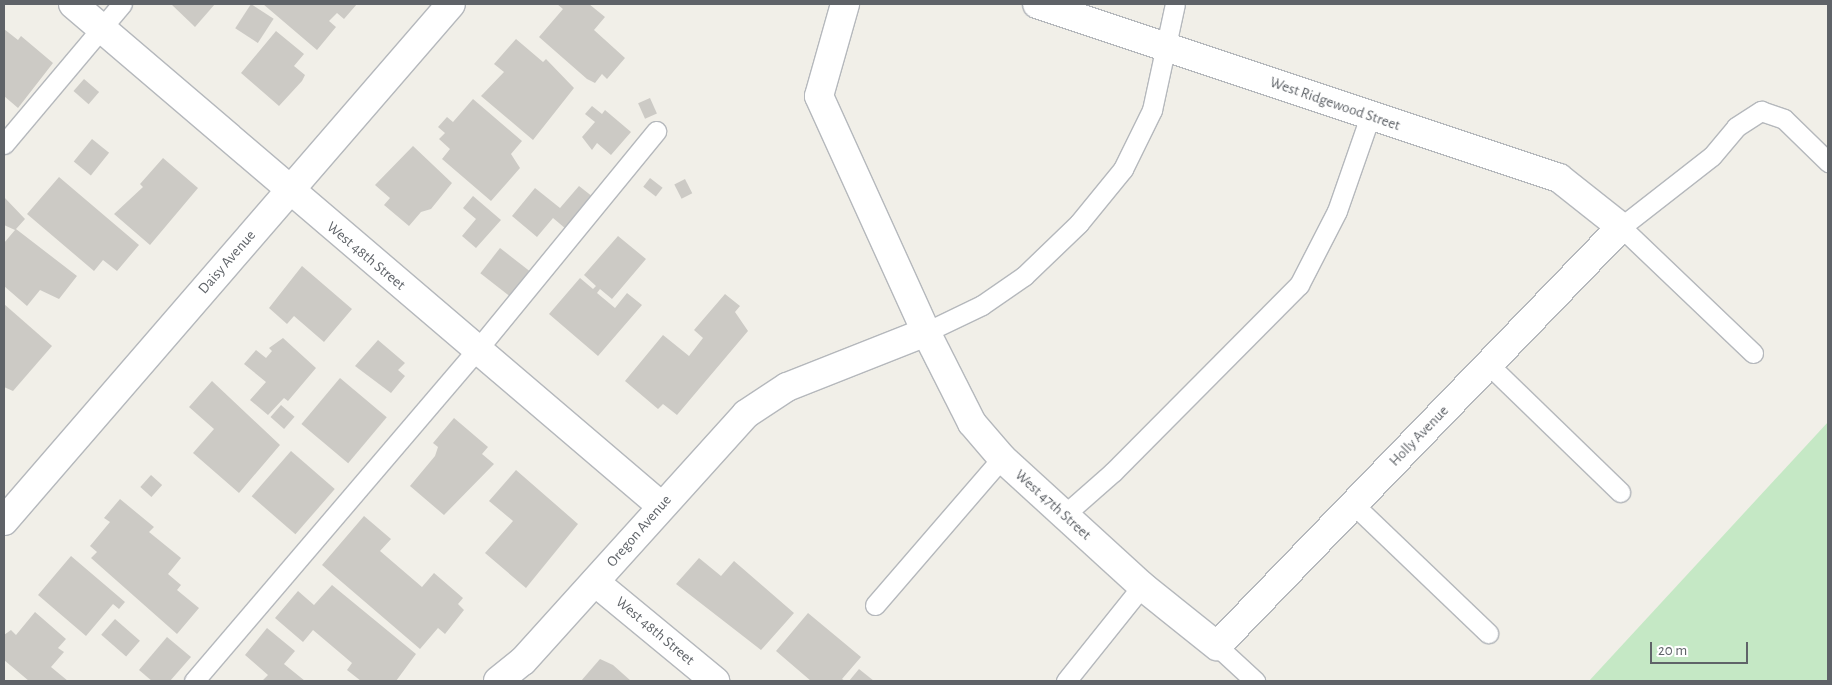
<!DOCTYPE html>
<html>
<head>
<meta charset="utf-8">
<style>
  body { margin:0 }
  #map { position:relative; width:1832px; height:685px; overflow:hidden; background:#f1efe8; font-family:"Alegreya Sans",sans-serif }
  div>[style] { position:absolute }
  .green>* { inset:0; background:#c5e8c5 }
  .building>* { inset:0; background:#cccac5; transform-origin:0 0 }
  .roads { filter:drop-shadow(1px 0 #b5b8bc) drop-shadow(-1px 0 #b5b8bc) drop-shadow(0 1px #b5b8bc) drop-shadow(0 -1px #b5b8bc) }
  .service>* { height:19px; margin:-9.5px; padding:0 9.5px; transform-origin:9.5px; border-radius:9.5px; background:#fff }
  .minor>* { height:28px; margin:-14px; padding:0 14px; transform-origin:14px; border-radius:14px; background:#fff }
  span { translate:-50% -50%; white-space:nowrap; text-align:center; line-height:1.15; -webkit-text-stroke:5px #fff; paint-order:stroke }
  .street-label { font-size:15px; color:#5f6368 }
  .frame { position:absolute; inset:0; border:5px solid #5f6368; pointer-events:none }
  .scale { position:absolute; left:1650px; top:642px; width:98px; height:22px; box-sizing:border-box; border:2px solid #5f6368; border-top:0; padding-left:6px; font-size:15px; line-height:18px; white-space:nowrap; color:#5f6368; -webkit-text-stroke:4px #fff; paint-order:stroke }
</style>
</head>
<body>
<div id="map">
  <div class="green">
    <i style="clip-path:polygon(1828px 422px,1828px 681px,1589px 681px)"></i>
  </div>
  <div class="building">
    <i style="clip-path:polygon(171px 4px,215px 4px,195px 27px)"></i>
    <i style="left:251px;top:4px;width:27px;height:29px;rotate:33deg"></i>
    <i style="clip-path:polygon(263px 4px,357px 4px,344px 19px,337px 13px,329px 21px,336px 27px,317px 50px)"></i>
    <i style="clip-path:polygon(557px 4px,589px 4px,605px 17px,594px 30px,625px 58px,607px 79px,602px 74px,595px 83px,587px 79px,539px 37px,563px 9px)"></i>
    <i style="clip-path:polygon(4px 29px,18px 40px,21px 36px,53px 63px,18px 108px,4px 96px)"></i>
    <i style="clip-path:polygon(276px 31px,304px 54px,294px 66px,305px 75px,302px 81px,279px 106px,241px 73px)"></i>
    <i style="clip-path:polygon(516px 39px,543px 62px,546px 59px,574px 88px,533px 140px,481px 96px,504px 72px,494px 64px)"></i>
    <i style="left:84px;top:79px;width:20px;height:16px;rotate:41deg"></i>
    <i style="left:650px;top:98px;width:17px;height:13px;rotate:66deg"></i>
    <i style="clip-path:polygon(473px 99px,522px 141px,511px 154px,520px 168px,491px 201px,442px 159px,450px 149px,439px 139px,445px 133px,438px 127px,447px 117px,453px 122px)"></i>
    <i style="clip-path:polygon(592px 106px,602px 114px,605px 110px,631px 132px,611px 155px,597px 143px,592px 150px,582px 137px,595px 122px,585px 114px)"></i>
    <i style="left:92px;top:139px;width:22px;height:29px;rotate:39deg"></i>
    <i style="clip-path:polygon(413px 146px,452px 183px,431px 209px,421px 212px,409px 226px,384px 205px,390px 198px,375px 185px)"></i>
    <i style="clip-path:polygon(163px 158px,198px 188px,150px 245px,114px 214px,143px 187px,140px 184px)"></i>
    <i style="clip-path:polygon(59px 177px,139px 245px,117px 271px,103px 260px,94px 271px,27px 214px)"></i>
    <i style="left:650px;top:178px;width:16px;height:11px;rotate:38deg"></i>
    <i style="left:685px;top:179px;width:16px;height:12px;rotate:63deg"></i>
    <i style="clip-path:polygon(579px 186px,593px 197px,566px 229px,553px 218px,537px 237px,512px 216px,535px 188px,560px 208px)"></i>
    <i style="clip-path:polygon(473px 196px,501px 220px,476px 248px,462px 236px,476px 219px,463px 208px)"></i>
    <i style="clip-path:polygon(4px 197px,25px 219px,16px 229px,77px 276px,59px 299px,40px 290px,27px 306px,4px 286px,4px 243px,15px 230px,4px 225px)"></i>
    <i style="clip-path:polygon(618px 236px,646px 259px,612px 299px,600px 289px,597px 293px,615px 308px,627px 293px,642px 305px,598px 356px,549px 314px,580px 278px,593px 289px,596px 286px,584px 275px)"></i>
    <i style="left:500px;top:248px;width:37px;height:32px;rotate:38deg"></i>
    <i style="clip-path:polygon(302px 266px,352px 309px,324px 342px,294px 316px,287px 324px,269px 308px)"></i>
    <i style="clip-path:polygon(725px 294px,740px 306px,735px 312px,748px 331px,677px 415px,663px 404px,658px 409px,625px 381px,663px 335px,689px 356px,703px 338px,694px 330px)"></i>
    <i style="clip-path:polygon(4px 304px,52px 346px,13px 391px,4px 387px)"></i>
    <i style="clip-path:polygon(283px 338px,316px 368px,288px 401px,284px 398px,268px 415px,250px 400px,266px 382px,244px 364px,256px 350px,266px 358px,272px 351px,269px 348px)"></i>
    <i style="clip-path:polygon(378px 340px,405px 363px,398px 370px,405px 376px,391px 393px,355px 366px)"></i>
    <i style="left:340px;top:378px;width:61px;height:60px;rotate:40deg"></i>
    <i style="clip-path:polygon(212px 381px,280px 445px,239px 493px,193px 453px,214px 429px,189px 407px)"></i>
    <i style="left:281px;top:405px;width:18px;height:16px;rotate:41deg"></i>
    <i style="clip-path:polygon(454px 418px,488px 447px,482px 454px,494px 464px,444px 515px,410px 486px,435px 456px,438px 447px,433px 443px)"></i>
    <i style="left:291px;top:451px;width:58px;height:60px;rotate:41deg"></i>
    <i style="clip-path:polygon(516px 470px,578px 524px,526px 588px,485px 553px,513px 521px,489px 501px)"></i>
    <i style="left:151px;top:475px;width:15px;height:16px;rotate:42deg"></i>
    <i style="clip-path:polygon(120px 499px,154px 527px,149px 532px,181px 558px,168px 574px,181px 585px,177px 590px,199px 608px,177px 634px,91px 558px,97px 552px,90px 546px,110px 522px,104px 518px)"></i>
    <i style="clip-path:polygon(364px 516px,391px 539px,380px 551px,422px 587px,434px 573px,463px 598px,458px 604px,464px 610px,445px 634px,438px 628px,420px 649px,322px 565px)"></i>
    <i style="clip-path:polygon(71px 556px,125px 602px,119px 609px,113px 604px,86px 636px,38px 595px)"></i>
    <i style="clip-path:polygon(699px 558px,721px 576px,734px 561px,794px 613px,761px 650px,676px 584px)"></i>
    <i style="clip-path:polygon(332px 585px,416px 654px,396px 681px,361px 681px,347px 670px,352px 663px,313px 630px,303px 642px,275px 618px,298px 591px,314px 605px)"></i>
    <i style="clip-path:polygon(35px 612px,66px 639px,58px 648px,64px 652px,51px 667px,68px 681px,29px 681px,4px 660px,4px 635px,11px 630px,16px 635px)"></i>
    <i style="clip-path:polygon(808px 613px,861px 657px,842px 679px,845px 681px,811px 681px,776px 651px)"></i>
    <i style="left:115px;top:619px;width:33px;height:21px;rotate:41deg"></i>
    <i style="clip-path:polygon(267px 628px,295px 651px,284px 664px,305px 681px,262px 681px,268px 675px,245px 655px)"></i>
    <i style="clip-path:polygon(167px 637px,191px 657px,170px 681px,152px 681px,139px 670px)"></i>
    <i style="clip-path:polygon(600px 659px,613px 665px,631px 681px,581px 681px)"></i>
    <i style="clip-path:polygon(859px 669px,874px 681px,849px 681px)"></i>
  </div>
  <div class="roads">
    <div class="service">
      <i style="left:4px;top:144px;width:183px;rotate:-49.9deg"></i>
      <i style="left:926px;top:332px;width:62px;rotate:-25.7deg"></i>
      <i style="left:982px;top:305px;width:51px;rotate:-34.6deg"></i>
      <i style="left:1024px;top:276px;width:76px;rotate:-43.9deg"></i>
      <i style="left:1079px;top:223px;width:70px;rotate:-50.8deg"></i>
      <i style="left:1123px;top:169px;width:66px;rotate:-63.8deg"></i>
      <i style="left:1152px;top:110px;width:108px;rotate:-77.8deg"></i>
      <i style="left:1753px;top:353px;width:182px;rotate:-136.3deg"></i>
      <i style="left:1621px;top:227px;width:115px;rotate:-38deg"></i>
      <i style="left:1712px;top:156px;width:38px;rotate:-50deg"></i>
      <i style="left:1736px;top:127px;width:30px;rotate:-33deg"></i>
      <i style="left:1761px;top:111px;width:24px;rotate:19deg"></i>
      <i style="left:1784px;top:119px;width:62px;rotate:44.3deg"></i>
      <i style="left:1488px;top:364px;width:184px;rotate:44.1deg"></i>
      <i style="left:1353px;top:504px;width:187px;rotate:43.7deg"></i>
      <i style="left:1064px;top:515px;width:65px;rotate:-41.3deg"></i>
      <i style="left:1113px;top:472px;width:264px;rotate:-45.2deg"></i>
      <i style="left:1299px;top:285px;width:83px;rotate:-62.8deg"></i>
      <i style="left:1337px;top:211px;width:101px;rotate:-70.8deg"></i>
      <i style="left:875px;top:605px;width:194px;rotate:-49.2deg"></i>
      <i style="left:1217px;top:646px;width:52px;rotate:42.6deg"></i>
      <i style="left:194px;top:681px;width:435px;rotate:-49.5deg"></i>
      <i style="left:477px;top:350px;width:283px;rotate:-50.7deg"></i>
      <i style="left:1066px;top:681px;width:122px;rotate:-51.3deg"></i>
    </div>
    <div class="minor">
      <i style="left:73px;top:4px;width:772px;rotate:40.48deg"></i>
      <i style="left:926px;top:332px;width:102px;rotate:63.2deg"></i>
      <i style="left:972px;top:423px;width:46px;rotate:49.4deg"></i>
      <i style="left:1002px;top:458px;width:190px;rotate:42.4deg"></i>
      <i style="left:1142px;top:586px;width:96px;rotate:38.7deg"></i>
      <i style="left:1217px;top:646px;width:582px;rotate:-46.04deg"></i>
      <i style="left:1621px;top:227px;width:79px;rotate:-141.7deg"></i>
      <i style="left:1559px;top:178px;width:550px;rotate:-161.57deg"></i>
      <i style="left:4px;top:521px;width:683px;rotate:-49.15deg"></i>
      <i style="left:595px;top:582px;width:156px;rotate:39.5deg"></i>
      <i style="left:498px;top:681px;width:32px;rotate:-39deg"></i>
      <i style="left:523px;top:661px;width:333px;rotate:-47.9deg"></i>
      <i style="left:746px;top:414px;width:49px;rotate:-33.4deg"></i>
      <i style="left:787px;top:387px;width:149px;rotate:-21.6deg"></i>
      <i style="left:926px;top:332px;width:259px;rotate:-114.4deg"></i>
      <i style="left:819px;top:96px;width:96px;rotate:-74.2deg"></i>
    </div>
  </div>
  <div class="street-label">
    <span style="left:1335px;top:104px;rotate:19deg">West Ridgewood Street</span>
    <span style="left:366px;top:256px;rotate:40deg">West 48th Street</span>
    <span style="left:227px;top:262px;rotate:-49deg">Daisy Avenue</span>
    <span style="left:1419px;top:436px;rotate:-46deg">Holly Avenue</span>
    <span style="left:1053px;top:505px;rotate:42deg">West 47th Street</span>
    <span style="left:639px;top:531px;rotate:-49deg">Oregon Avenue</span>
    <span style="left:655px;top:631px;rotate:40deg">West 48th Street</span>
  </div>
  <div class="frame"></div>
  <div class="scale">20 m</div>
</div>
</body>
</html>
